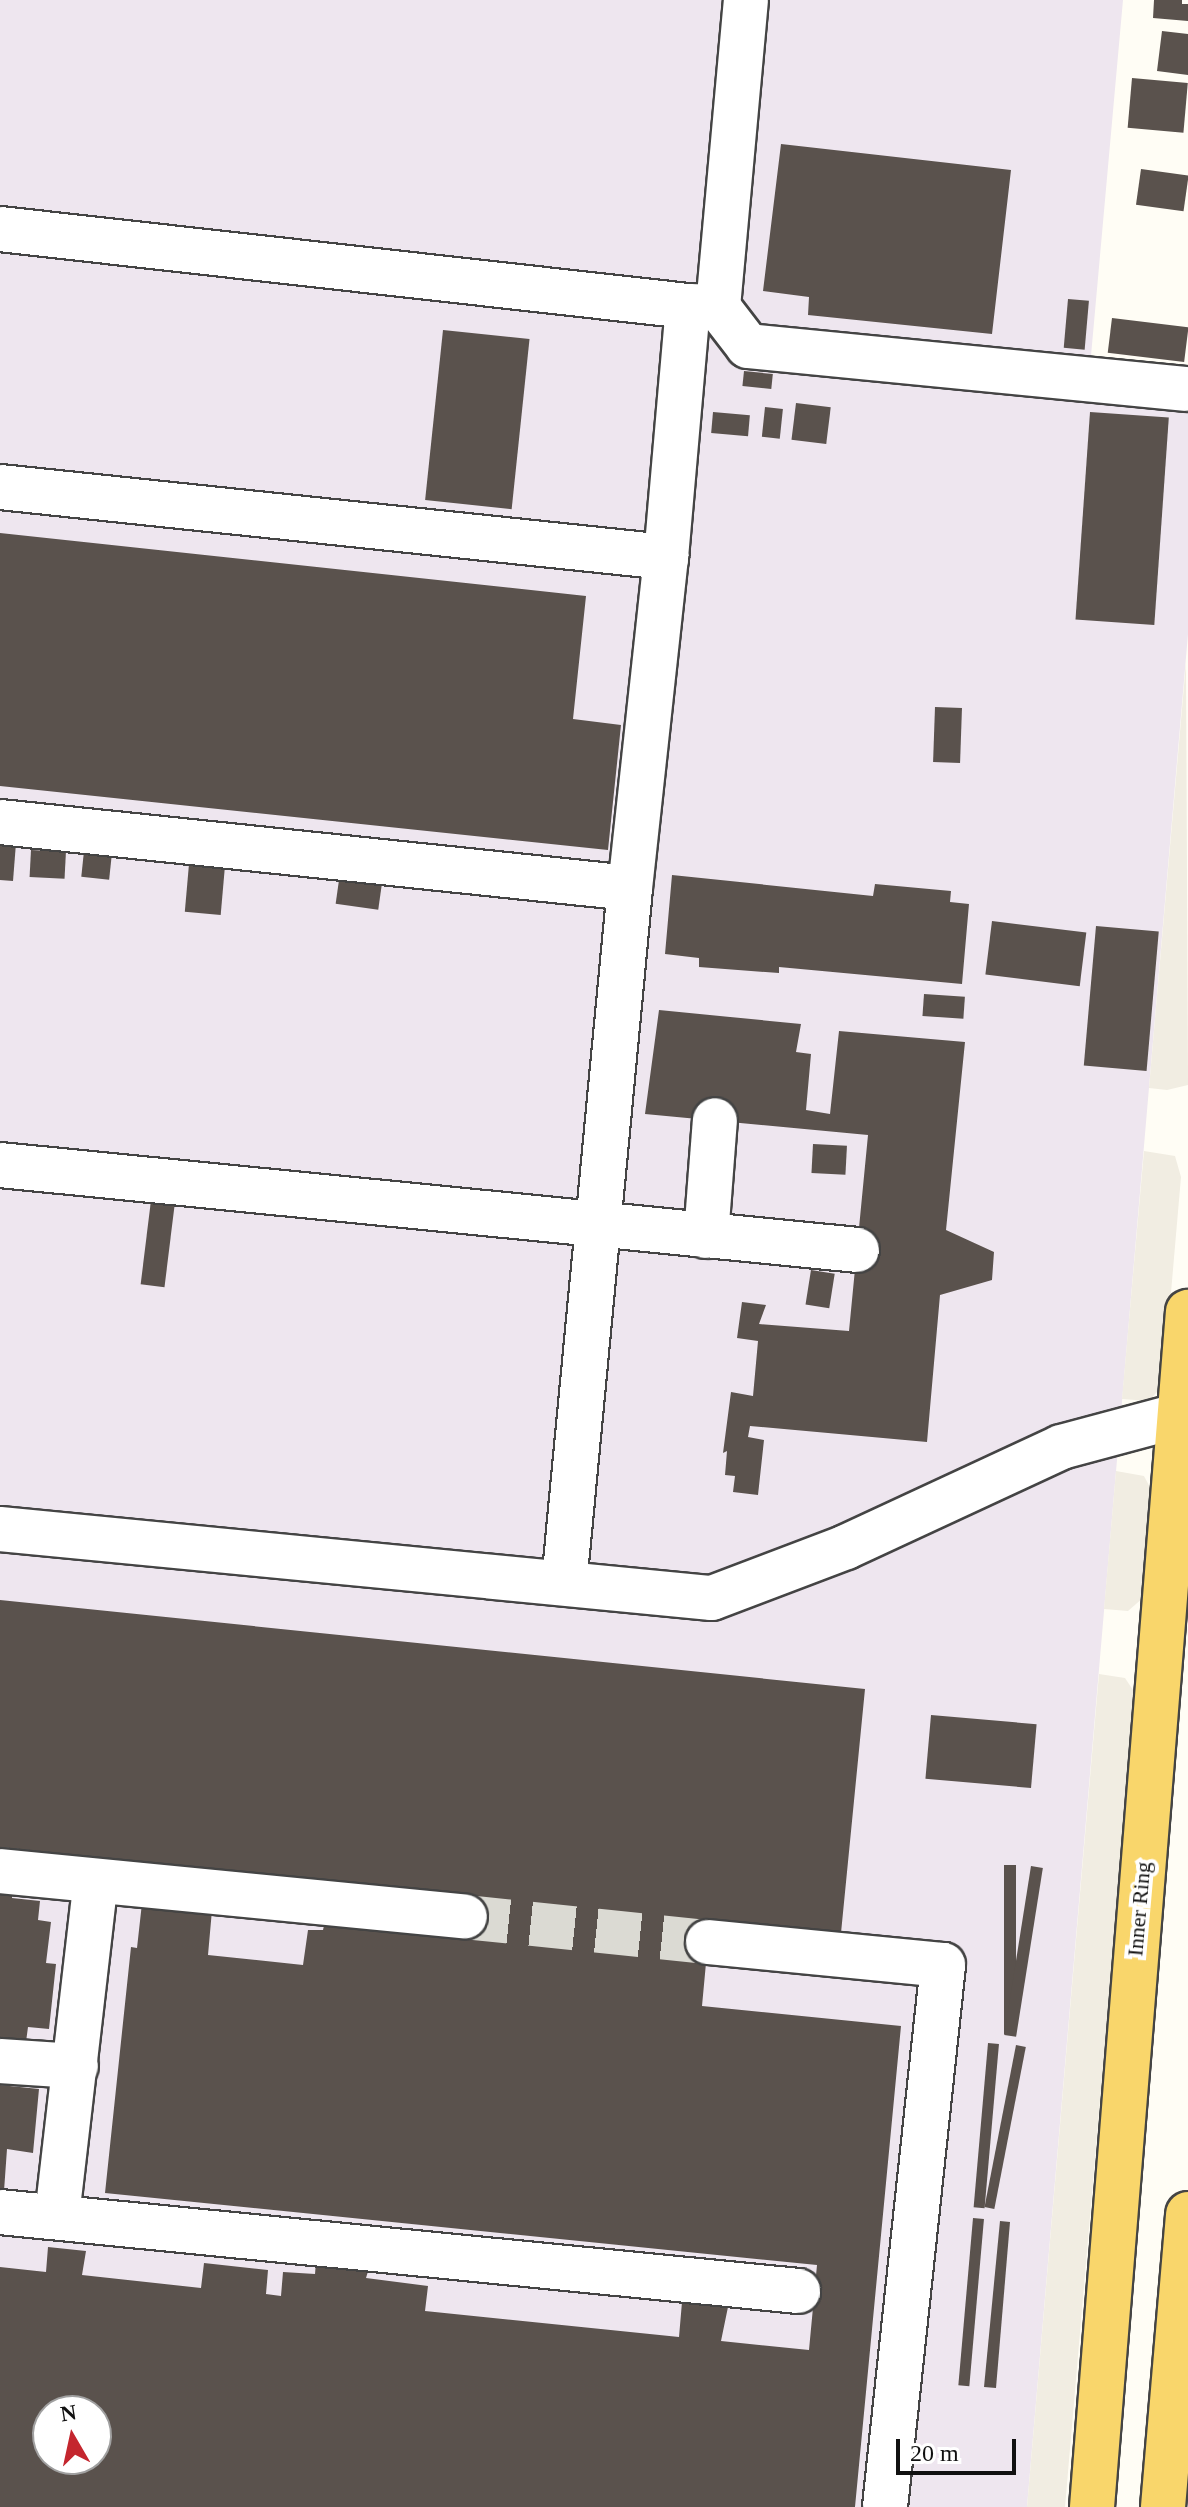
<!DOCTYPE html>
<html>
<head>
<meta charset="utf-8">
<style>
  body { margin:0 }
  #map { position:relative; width:1188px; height:2507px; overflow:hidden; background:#fffdf5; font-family:Georgia,serif }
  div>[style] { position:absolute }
  .industrial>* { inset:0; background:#eee6ef }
  .plaza>* { inset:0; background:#f1ede2 }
  .building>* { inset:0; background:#5a524d; transform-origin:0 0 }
  .minor-tunnel>* { height:44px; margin-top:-22px; transform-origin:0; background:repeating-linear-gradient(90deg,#dbdad3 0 44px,transparent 0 66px) }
  .roads { filter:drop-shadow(2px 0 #444) drop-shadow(-2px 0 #444) drop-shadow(0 2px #444) drop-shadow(0 -2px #444) }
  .minor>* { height:44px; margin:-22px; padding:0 22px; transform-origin:22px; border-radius:22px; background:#fff }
  .major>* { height:44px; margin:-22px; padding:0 22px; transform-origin:22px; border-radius:22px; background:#f9d66b }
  span { translate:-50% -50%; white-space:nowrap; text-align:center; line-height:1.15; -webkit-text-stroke:8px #fff; paint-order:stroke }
  .street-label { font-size:22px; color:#111 }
  .north { position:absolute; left:32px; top:2395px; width:80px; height:80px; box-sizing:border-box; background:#fff; border:2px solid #a0a0a0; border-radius:50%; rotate:351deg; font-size:22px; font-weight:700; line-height:32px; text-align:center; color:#111 }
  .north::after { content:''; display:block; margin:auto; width:28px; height:36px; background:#c4262e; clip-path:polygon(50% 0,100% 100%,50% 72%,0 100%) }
  .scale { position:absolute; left:896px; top:2439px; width:120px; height:36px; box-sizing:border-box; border:4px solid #111; border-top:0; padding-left:10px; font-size:24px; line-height:28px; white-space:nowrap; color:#111; -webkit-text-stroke:6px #fff; paint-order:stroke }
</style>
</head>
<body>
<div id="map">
  <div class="industrial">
    <i style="clip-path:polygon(evenodd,0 0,1123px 0,1090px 367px,1188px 377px,1188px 634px,1027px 2507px,0 2507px,0 0,48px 2411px,96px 2411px,96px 2459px,48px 2459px,48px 2411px)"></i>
  </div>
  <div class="plaza">
    <i style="clip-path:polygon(1186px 663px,1188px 1085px,1167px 1090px,1149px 1088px)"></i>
    <i style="clip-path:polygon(1144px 1151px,1175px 1156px,1181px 1177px,1163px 1385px,1149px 1401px,1122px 1399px)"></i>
    <i style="clip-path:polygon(1116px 1471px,1144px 1476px,1153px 1493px,1144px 1597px,1128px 1611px,1104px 1609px)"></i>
    <i style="clip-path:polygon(1099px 1674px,1125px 1678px,1135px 1693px,1065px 2507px,1027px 2507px)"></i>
  </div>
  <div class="building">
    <i style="clip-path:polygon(1154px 0,1182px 0,1182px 4px,1188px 4px,1188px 21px,1153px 18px)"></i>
    <i style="clip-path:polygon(1162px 31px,1188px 34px,1188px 75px,1157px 71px)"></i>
    <i style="left:1132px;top:78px;width:56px;height:50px;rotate:5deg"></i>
    <i style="clip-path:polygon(781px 144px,1011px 170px,992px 334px,808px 315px,809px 297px,763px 291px)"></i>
    <i style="left:1141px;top:169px;width:48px;height:36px;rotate:8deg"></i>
    <i style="left:1068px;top:299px;width:21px;height:49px;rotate:5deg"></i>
    <i style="left:1112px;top:318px;width:77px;height:35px;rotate:7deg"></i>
    <i style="left:443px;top:330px;width:87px;height:171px;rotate:6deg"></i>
    <i style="left:744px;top:371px;width:29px;height:15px;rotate:6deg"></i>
    <i style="left:796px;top:403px;width:35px;height:37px;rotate:7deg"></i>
    <i style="left:765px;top:407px;width:18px;height:30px;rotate:6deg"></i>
    <i style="left:713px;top:412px;width:37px;height:21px;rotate:5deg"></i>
    <i style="left:1090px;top:412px;width:79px;height:208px;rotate:4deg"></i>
    <i style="clip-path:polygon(0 533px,586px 596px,573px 719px,621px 725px,608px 850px,0 786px)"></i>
    <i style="left:935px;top:707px;width:27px;height:55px;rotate:2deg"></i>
    <i style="clip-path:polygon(0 842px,16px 843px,13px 881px,0 880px)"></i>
    <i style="left:31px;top:850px;width:35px;height:27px;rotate:3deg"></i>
    <i style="left:84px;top:851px;width:28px;height:26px;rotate:6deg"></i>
    <i style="left:189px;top:864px;width:36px;height:48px;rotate:5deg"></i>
    <i style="clip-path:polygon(672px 875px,873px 896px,875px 884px,951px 891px,950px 902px,969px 904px,962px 984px,779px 967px,779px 973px,699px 967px,699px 958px,665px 954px)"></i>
    <i style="left:339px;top:880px;width:43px;height:24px;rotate:8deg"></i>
    <i style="left:992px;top:921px;width:95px;height:54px;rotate:7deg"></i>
    <i style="left:1096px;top:926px;width:63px;height:140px;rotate:5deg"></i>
    <i style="left:924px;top:994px;width:41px;height:22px;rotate:4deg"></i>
    <i style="clip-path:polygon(659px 1010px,801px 1024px,796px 1052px,811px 1054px,806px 1110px,830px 1114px,839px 1031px,965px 1042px,946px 1230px,994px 1252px,992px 1280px,940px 1295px,927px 1442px,750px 1426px,748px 1437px,764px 1440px,758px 1495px,733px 1492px,735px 1476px,725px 1475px,727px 1451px,723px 1453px,731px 1392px,753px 1396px,758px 1341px,737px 1338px,742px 1302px,766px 1305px,759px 1324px,849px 1331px,868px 1135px,645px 1114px)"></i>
    <i style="left:813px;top:1144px;width:34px;height:29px;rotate:3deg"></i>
    <i style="left:152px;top:1192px;width:24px;height:93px;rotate:7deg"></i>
    <i style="left:811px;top:1270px;width:24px;height:35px;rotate:9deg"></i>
    <i style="clip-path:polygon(evenodd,0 1600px,865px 1689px,841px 1933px,710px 1920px,702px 2006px,901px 2026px,855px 2507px,0 2507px,0 2267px,46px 2272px,48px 2247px,86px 2251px,82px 2275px,201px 2288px,204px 2263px,268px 2270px,266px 2294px,281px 2296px,283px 2272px,315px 2274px,316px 2262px,369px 2268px,366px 2278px,428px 2286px,425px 2311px,679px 2337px,682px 2302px,728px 2307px,721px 2341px,809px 2350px,817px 2265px,105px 2193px,131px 1947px,137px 1948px,142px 1903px,212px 1910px,208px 1955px,303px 1965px,308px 1930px,323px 1930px,325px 1921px,462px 1939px,467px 1895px,0 1847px,0 1600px,48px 2411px,96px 2411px,96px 2459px,48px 2459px,48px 2411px)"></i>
    <i style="left:931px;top:1715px;width:106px;height:64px;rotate:5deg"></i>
    <i style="left:1004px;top:1865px;width:12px;height:169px"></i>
    <i style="left:1031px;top:1866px;width:12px;height:171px;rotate:9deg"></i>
    <i style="clip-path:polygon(0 1887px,12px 1888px,12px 1898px,40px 1901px,38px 1920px,51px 1922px,46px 1963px,56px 1964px,49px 2029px,28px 2027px,26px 2042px,0 2039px)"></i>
    <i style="left:988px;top:2043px;width:11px;height:165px;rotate:5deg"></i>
    <i style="left:1016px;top:2045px;width:10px;height:165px;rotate:11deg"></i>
    <i style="clip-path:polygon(0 2085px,39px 2089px,33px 2153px,7px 2149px,4px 2191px,0 2190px)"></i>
    <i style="left:973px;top:2218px;width:11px;height:168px;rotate:5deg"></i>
    <i style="clip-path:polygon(1000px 2221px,1010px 2222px,996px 2388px,984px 2387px)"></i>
  </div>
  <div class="minor-tunnel">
    <i style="left:465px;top:1917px;width:244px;rotate:5.9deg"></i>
  </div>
  <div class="roads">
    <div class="minor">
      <i style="left:0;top:229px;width:692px;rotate:6.39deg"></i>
      <i style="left:688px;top:306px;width:252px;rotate:95deg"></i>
      <i style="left:689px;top:306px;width:29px;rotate:2deg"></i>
      <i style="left:718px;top:307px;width:308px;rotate:-84.8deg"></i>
      <i style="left:718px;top:307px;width:49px;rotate:52.4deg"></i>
      <i style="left:748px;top:346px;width:440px;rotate:5.6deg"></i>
      <i style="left:0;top:487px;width:670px;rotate:6deg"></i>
      <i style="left:666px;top:557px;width:333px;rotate:96.2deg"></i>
      <i style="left:0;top:822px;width:633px;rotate:5.98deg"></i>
      <i style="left:630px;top:888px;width:698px;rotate:95.42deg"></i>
      <i style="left:0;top:1165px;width:861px;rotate:5.66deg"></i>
      <i style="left:706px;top:1236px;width:116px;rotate:-85.6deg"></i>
      <i style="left:0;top:1529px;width:715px;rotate:5.54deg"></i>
      <i style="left:712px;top:1598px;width:143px;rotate:-20.8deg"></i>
      <i style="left:846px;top:1547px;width:237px;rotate:-24.9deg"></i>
      <i style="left:1061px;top:1447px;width:131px;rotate:-15deg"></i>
      <i style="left:0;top:1871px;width:467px;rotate:5.6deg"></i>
      <i style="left:708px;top:1942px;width:236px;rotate:5.6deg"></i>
      <i style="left:943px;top:1965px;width:545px;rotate:96.11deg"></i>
      <i style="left:0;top:2061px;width:76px;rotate:3.8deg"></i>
      <i style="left:0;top:2212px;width:802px;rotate:5.65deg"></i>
      <i style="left:57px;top:2216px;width:337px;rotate:-83.4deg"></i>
    </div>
    <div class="major">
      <i style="left:1092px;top:2507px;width:1199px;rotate:-85.41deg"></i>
      <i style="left:1163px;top:2507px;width:294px;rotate:-85.1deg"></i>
    </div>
  </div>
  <div class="street-label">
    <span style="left:1139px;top:1909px;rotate:-85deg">Inner Ring</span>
  </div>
  <div class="north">N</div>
  <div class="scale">20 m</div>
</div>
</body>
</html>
